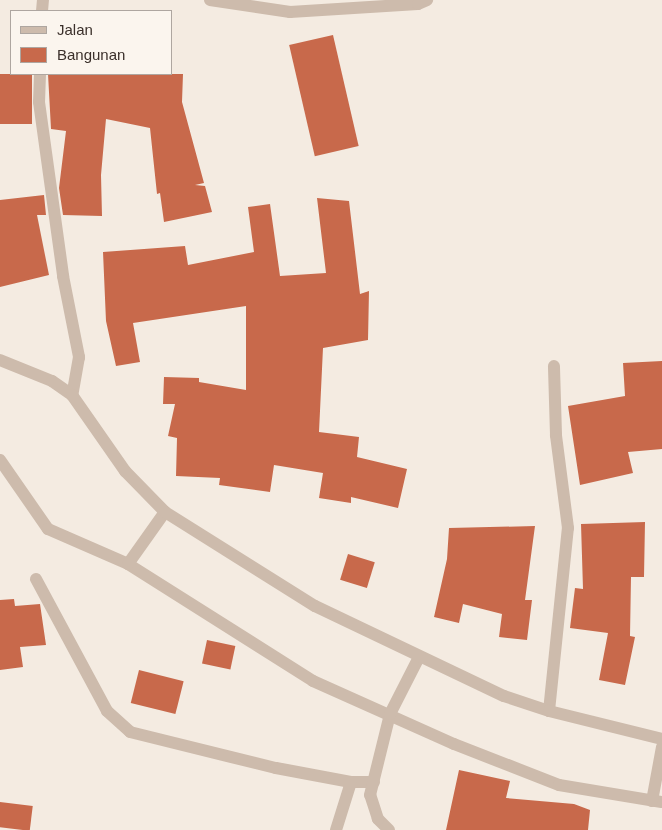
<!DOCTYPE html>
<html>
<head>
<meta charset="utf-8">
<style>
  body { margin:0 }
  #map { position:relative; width:662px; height:830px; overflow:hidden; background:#f4ebe1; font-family:Arial,sans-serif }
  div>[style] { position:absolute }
  .building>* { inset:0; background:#c8694b; transform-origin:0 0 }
  .minor>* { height:12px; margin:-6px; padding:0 6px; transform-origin:6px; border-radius:6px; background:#cdbbac }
  .tertiary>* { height:12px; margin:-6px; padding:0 6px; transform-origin:6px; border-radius:6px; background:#cdbbac }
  span { translate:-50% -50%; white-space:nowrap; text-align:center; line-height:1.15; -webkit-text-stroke:4px #fbf5ee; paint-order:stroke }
  .legend { position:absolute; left:10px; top:10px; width:162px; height:65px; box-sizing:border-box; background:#fbf5ee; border:1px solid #aea6a0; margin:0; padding:6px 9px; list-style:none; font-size:15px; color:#3b302b }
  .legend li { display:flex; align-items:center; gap:10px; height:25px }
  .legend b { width:25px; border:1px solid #aea6a0 }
</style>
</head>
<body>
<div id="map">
  <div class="building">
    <i style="left:333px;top:35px;width:114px;height:45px;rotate:77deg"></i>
    <i style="left:0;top:74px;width:32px;height:50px"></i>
    <i style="clip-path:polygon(48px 74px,183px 74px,182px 102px,204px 183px,195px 185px,205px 186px,212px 212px,164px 222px,160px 193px,157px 194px,150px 128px,106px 119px,101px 175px,102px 216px,63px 215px,59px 188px,66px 131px,51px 129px)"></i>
    <i style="clip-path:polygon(44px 195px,46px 215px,37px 215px,49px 275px,0 287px,0 200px)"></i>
    <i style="clip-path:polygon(317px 198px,349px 201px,360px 294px,369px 291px,368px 340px,323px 348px,319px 432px,359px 437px,357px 457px,407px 469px,398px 508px,351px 497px,351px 503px,319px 498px,323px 473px,274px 465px,270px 492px,219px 485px,220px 478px,176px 476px,177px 438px,168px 436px,175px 404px,163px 404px,164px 377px,199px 378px,199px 382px,246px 390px,246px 306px,133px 323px,140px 362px,116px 366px,106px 321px,103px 252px,185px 246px,188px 265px,254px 252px,248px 207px,270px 204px,280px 276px,326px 273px)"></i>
    <i style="clip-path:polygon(662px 361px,662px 449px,628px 452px,633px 473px,580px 485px,568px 406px,625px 396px,623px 363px)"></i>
    <i style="clip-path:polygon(645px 522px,644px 577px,631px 577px,630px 636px,635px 637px,625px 685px,599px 680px,608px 633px,570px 628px,575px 588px,583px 589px,581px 524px)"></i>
    <i style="clip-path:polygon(535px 526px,525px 600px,532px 600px,527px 640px,499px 637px,502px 614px,463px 604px,459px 623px,434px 617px,447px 559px,449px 528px)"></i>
    <i style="left:348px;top:554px;width:28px;height:27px;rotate:17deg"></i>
    <i style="clip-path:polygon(14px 599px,15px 606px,40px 604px,46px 645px,20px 647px,23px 667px,0 670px,0 600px)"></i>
    <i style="left:207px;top:640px;width:29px;height:24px;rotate:12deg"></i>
    <i style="left:139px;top:670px;width:46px;height:34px;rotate:14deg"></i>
    <i style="clip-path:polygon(459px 770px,510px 781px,506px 798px,574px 804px,590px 810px,588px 830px,446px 830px)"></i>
    <i style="left:0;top:802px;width:33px;height:25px;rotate:7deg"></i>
  </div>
  <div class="minor">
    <i style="left:210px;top:0;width:81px;rotate:8.5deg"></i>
    <i style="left:290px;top:12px;width:128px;rotate:-3.6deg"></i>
    <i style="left:418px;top:4px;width:10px;rotate:-24deg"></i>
    <i style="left:42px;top:11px;width:11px;rotate:-85deg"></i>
    <i style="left:40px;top:74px;width:28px;rotate:92deg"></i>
    <i style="left:39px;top:102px;width:176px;rotate:82.1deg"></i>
    <i style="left:63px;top:276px;width:83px;rotate:78.8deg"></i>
    <i style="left:79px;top:357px;width:39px;rotate:100deg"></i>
    <i style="left:0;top:460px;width:84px;rotate:55.2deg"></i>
    <i style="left:48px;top:529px;width:87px;rotate:23.6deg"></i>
    <i style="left:128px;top:564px;width:219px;rotate:32.3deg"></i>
    <i style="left:313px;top:681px;width:154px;rotate:24.1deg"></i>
    <i style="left:454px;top:744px;width:113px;rotate:21.3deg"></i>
    <i style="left:559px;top:785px;width:104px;rotate:9.4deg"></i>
    <i style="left:128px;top:564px;width:64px;rotate:-54.6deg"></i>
    <i style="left:36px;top:579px;width:150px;rotate:61.7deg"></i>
    <i style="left:107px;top:711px;width:31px;rotate:42deg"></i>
    <i style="left:130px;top:732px;width:150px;rotate:13.9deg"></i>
    <i style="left:276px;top:768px;width:76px;rotate:10.6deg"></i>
    <i style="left:351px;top:782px;width:23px"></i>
    <i style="left:549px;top:711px;width:184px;rotate:-84.1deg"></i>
    <i style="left:568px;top:528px;width:94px;rotate:-97.4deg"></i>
    <i style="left:556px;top:435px;width:69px;rotate:-91.7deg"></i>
    <i style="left:652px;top:801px;width:55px;rotate:-79.5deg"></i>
    <i style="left:336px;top:830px;width:50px;rotate:-72.6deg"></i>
    <i style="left:389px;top:830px;width:16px;rotate:-135deg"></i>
    <i style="left:378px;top:819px;width:25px;rotate:-108deg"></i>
    <i style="left:370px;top:795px;width:83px;rotate:-76.1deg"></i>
    <i style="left:390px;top:714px;width:64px;rotate:-63deg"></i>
  </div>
  <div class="tertiary">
    <i style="left:0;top:360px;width:56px;rotate:22deg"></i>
    <i style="left:52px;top:381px;width:24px;rotate:35deg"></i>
    <i style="left:72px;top:395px;width:93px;rotate:55.1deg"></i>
    <i style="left:125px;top:471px;width:57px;rotate:45.7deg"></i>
    <i style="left:165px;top:512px;width:177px;rotate:32.1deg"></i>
    <i style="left:315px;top:606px;width:209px;rotate:25.5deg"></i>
    <i style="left:504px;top:696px;width:47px;rotate:18.4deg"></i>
    <i style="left:549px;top:711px;width:116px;rotate:13.9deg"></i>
  </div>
  <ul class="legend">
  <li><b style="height:6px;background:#cdbbac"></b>Jalan</li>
  <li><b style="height:14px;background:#c8694b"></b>Bangunan</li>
  </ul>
</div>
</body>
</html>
